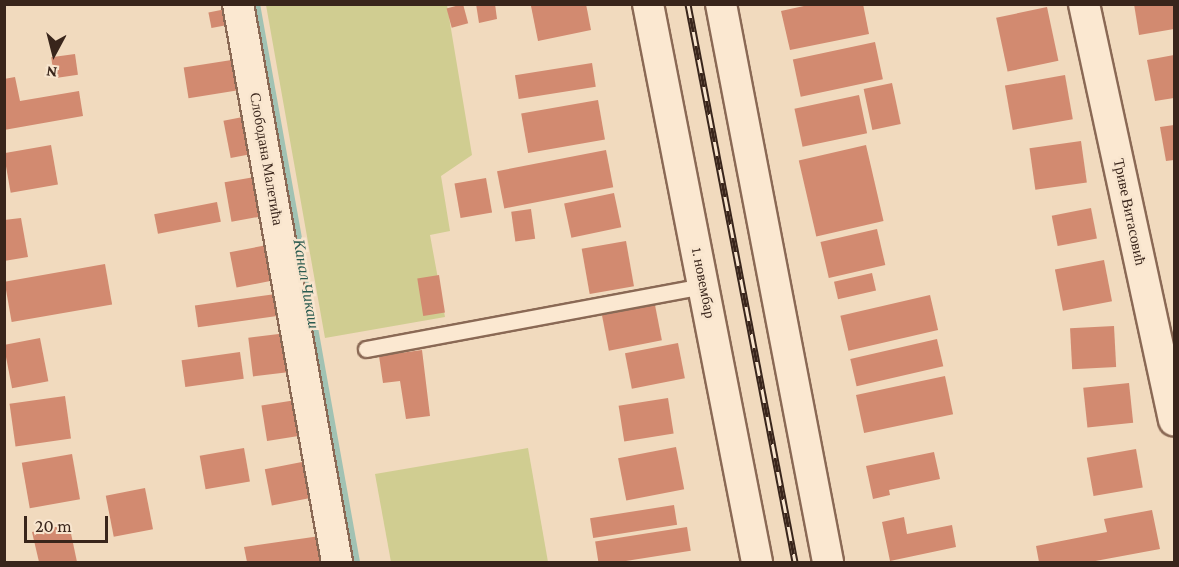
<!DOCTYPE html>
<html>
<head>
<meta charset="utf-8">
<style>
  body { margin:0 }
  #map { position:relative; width:1179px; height:567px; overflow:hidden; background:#f1dabe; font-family:"Crimson Pro",serif }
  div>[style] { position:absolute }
  .green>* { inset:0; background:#d0cd91 }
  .stream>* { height:8px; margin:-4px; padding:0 4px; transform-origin:4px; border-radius:4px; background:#a1c2b3 }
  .building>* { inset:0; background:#d28a70; transform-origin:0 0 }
  .roads { filter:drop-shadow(2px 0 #8a6955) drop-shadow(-2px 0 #8a6955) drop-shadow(0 2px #8a6955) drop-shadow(0 -2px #8a6955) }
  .service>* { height:15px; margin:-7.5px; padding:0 7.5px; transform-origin:7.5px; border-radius:7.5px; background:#fbe8d1 }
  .minor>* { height:30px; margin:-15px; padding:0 15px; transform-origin:15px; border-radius:15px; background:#fbe8d1 }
  .rail>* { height:7px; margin-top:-3.5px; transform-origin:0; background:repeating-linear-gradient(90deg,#f8e5ce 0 14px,#39251b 0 28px); box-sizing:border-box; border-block:2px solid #39251b }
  span { translate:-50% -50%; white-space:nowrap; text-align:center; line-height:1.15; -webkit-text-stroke:5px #f8e5ce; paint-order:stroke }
  .street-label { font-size:15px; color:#39251b }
  .water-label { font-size:16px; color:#295a4f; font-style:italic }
  .frame { position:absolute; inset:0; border:6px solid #39251b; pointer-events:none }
  .north { position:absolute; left:24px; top:24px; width:60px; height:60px; -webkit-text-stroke:4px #f8e5ce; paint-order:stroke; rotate:187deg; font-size:16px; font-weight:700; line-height:24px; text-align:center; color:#39251b }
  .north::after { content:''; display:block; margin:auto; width:21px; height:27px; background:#39251b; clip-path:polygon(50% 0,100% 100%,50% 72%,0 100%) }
  .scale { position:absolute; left:24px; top:516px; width:84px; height:27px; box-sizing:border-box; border:3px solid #39251b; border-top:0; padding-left:8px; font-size:18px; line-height:21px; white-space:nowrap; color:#39251b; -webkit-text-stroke:4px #f8e5ce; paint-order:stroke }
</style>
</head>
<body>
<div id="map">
  <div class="green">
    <i style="clip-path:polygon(266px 5px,447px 5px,472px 155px,441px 176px,450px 231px,430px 235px,445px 317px,325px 338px)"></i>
    <i style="clip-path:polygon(528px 448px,548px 562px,391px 562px,375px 474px)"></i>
  </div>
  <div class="stream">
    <i style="left:256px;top:4px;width:567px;rotate:79.84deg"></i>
  </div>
  <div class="building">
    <i style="left:463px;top:4px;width:20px;height:17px;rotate:75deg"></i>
    <i style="clip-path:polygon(476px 4px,495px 4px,497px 19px,479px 23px)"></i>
    <i style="clip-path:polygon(586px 4px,591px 30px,538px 41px,531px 6px)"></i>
    <i style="clip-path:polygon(813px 4px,863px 4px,869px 34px,790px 50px,781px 11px)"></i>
    <i style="clip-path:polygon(1134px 4px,1174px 4px,1174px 29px,1139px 35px)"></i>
    <i style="left:1047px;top:7px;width:55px;height:52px;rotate:78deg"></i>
    <i style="left:231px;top:8px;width:16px;height:23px;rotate:79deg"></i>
    <i style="left:875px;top:42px;width:38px;height:84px;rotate:78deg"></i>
    <i style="left:75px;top:54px;width:21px;height:24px;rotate:82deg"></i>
    <i style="clip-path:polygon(1174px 55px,1174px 98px,1155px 101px,1147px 60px)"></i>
    <i style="left:238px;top:59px;width:31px;height:55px;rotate:81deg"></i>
    <i style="left:592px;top:63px;width:24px;height:78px;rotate:81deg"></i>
    <i style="left:1065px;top:75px;width:45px;height:61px;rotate:80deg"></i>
    <i style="clip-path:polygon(15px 77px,20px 101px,79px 91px,83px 116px,4px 130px,4px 79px)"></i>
    <i style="left:892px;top:83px;width:42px;height:29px;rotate:78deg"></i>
    <i style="left:859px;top:95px;width:39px;height:66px;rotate:78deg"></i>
    <i style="left:598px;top:100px;width:40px;height:78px;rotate:80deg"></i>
    <i style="left:248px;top:116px;width:38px;height:25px;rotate:79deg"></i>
    <i style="clip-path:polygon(1174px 125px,1174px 160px,1166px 161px,1160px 127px)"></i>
    <i style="left:1081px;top:141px;width:42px;height:52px;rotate:82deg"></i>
    <i style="left:51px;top:145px;width:40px;height:48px;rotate:80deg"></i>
    <i style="left:866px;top:145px;width:78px;height:69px;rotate:77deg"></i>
    <i style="left:606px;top:150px;width:38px;height:111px;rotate:79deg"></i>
    <i style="left:260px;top:176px;width:40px;height:36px;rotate:80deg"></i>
    <i style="left:486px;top:178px;width:35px;height:32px;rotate:80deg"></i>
    <i style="left:614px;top:193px;width:35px;height:51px;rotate:78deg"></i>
    <i style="left:217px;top:202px;width:20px;height:64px;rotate:79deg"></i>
    <i style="left:1091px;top:208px;width:31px;height:40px;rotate:79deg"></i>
    <i style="left:531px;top:209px;width:30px;height:20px;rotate:82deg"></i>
    <i style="clip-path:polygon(21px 218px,28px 257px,4px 261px,4px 220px)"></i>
    <i style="left:877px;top:229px;width:37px;height:58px;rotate:77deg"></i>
    <i style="left:626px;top:241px;width:46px;height:45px;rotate:80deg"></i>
    <i style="left:267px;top:245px;width:36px;height:38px;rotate:79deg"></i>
    <i style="left:1104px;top:260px;width:42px;height:50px;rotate:79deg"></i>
    <i style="left:105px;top:264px;width:41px;height:102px;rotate:80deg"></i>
    <i style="left:872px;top:273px;width:18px;height:39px;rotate:77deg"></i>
    <i style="left:439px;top:275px;width:38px;height:22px;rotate:81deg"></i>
    <i style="left:283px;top:293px;width:22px;height:89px;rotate:82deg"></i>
    <i style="left:930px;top:295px;width:36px;height:92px;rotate:77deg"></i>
    <i style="left:655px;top:305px;width:36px;height:54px;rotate:79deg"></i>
    <i style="left:1114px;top:326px;width:41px;height:44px;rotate:87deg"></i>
    <i style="left:287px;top:333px;width:39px;height:39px;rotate:83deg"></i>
    <i style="left:40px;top:338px;width:44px;height:37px;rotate:79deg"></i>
    <i style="left:937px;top:339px;width:28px;height:89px;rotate:77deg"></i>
    <i style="left:678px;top:343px;width:36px;height:54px;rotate:79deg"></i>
    <i style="clip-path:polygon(422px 350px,430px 416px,406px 419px,400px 381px,383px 383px,379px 356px)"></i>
    <i style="left:240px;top:352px;width:27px;height:59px;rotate:82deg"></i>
    <i style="left:945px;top:376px;width:39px;height:91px;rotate:78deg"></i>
    <i style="left:1129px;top:383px;width:40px;height:46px;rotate:84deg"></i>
    <i style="left:65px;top:396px;width:43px;height:56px;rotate:82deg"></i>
    <i style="left:668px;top:398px;width:36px;height:50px;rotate:81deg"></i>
    <i style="left:296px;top:400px;width:36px;height:35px;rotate:81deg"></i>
    <i style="left:676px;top:447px;width:43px;height:59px;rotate:79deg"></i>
    <i style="left:244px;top:448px;width:34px;height:45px;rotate:80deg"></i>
    <i style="left:1136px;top:449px;width:39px;height:50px;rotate:80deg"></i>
    <i style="clip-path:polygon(934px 452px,940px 479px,889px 490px,890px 495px,873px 499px,866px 466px)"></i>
    <i style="left:72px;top:454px;width:46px;height:51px;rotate:80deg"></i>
    <i style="left:307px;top:461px;width:37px;height:43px;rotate:79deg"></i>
    <i style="left:145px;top:488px;width:42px;height:40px;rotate:79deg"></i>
    <i style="left:674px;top:505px;width:20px;height:85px;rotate:81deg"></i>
    <i style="clip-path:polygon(1152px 510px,1160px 549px,1090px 562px,1039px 562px,1036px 546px,1107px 532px,1104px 519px)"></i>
    <i style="clip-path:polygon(904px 517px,907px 534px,952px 525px,956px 547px,890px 561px,882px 522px)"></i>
    <i style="clip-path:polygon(69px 524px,77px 562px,39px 562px,32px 532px)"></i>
    <i style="left:687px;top:527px;width:24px;height:93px;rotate:81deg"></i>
    <i style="clip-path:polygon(320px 536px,324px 562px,247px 562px,244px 547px)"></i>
  </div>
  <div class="roads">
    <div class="service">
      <i style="left:366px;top:349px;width:343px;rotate:-10.6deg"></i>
    </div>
    <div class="minor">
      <i style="left:238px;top:4px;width:567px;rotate:79.94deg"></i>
      <i style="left:648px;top:4px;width:569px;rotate:78.95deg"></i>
      <i style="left:721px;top:4px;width:568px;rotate:79.14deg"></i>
      <i style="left:1084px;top:4px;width:426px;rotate:77.8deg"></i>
    </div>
  </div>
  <div class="rail">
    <i style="left:688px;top:4px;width:568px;rotate:79.14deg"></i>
  </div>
  <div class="street-label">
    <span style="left:266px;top:159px;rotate:80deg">Слободана Малетића</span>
    <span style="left:1129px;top:212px;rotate:78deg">Триве Витасовић</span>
    <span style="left:703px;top:283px;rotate:79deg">1. новембар</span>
  </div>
  <div class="water-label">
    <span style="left:306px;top:284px;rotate:80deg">Канал Чикаш</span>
  </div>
  <div class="frame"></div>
  <div class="north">N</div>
  <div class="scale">20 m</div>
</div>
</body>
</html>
